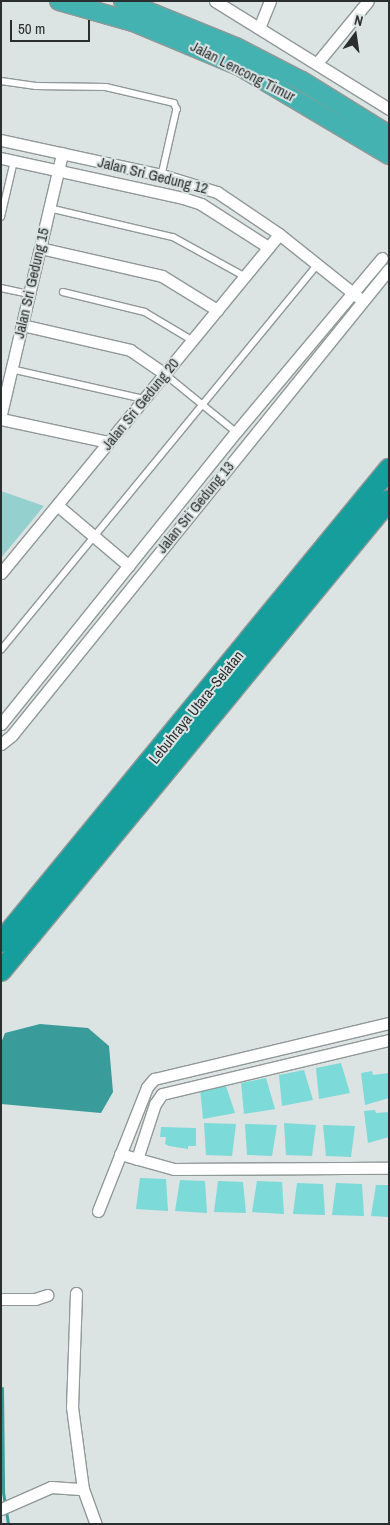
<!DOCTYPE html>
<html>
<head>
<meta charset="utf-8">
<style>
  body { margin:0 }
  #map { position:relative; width:390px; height:1525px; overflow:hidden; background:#dbe3e3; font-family:"Archivo Narrow",sans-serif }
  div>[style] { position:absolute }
  .green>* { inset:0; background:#94d0ce }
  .water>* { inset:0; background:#399b9a }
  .stream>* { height:3px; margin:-1.5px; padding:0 1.5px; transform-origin:1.5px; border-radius:1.5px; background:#399b9a }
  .building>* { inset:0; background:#7cdad8 }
  .roads { filter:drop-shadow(1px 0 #919998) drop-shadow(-1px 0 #919998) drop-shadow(0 1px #919998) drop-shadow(0 -1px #919998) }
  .service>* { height:5.5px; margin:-2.75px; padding:0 2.75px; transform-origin:2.75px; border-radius:2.75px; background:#fff }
  .minor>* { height:11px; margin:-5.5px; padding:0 5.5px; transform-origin:5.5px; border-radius:5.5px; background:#fff }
  .trunk>* { height:18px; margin:-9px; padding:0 9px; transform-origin:9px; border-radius:9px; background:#44b2b0 }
  .motorway>* { height:20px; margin:-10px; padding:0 10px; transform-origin:10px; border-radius:10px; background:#169e9d }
  span { translate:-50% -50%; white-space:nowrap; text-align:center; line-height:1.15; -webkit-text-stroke:4px #dbe3e3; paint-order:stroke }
  .street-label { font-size:15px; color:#2b2e2e }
  .frame { position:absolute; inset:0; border:2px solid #2b2e2e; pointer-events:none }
  .north { position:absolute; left:330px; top:10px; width:50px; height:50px; -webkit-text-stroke:4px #dbe3e3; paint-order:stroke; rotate:14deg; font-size:14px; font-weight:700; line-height:20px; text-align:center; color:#2b2e2e }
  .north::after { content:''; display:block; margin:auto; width:18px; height:22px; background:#2b2e2e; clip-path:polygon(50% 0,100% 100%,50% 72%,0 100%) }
  .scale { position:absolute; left:10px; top:20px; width:80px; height:22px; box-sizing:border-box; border:2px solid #2b2e2e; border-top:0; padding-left:6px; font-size:15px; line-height:18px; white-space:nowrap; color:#2b2e2e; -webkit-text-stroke:4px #dbe3e3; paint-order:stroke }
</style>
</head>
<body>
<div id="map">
  <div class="green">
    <i style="clip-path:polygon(1px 491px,44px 506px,1px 558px)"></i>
  </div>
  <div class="water">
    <i style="clip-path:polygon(40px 1024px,88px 1028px,109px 1046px,113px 1092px,101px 1113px,1px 1104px,1px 1043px,5px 1033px)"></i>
  </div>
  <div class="stream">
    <i style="left:2px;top:1388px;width:104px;rotate:89.4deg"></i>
    <i style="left:3px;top:1492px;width:32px;rotate:81deg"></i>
  </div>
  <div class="building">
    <i style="clip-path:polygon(341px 1063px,350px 1093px,319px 1099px,316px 1068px)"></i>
    <i style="clip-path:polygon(304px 1070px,313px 1100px,282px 1106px,279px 1075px)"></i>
    <i style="clip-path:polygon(372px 1071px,373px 1075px,389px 1073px,389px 1098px,365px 1105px,361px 1073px)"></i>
    <i style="clip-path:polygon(266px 1078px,275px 1109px,244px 1114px,241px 1083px)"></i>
    <i style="clip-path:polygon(225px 1083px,235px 1113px,203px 1119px,200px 1088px)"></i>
    <i style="clip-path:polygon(375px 1110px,376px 1113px,389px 1112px,389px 1137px,368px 1143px,364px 1111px)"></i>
    <i style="clip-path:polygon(204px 1123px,236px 1124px,232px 1156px,206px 1155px)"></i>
    <i style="clip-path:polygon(284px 1123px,316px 1125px,312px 1156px,286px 1155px)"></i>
    <i style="clip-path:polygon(245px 1124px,277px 1125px,272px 1156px,247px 1155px)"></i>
    <i style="clip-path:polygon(323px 1125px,355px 1126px,351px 1157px,326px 1156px)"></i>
    <i style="clip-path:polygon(161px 1127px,196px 1128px,196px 1146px,188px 1146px,188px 1149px,169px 1146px,165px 1144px,166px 1137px,160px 1137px)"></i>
    <i style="clip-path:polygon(140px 1178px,166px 1179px,168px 1211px,136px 1209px)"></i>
    <i style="clip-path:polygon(180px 1180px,205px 1181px,207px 1213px,175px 1211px)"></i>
    <i style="clip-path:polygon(218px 1181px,243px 1182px,246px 1213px,214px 1212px)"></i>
    <i style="clip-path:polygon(257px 1181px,282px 1182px,284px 1214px,252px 1212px)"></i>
    <i style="clip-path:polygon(297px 1183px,323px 1184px,325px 1215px,293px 1214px)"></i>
    <i style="clip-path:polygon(336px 1183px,362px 1184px,364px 1216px,332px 1215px)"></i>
    <i style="clip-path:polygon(376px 1185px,389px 1185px,389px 1217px,371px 1216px)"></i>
  </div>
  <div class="roads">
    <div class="service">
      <i style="left:1px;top:81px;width:35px;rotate:8deg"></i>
      <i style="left:36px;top:86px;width:70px;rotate:0.8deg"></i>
      <i style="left:106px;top:87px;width:70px;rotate:13.2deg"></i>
      <i style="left:174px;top:103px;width:7px;rotate:63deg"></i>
      <i style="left:177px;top:109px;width:68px;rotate:102.8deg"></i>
      <i style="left:49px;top:208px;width:127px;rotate:13.2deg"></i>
      <i style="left:173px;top:237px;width:81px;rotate:28.8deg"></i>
      <i style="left:1px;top:217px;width:57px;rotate:-76.9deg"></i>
      <i style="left:1px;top:288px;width:29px;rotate:12deg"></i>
      <i style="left:63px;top:292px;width:84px;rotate:13.7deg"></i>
      <i style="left:145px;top:312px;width:55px;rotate:30.8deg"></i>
      <i style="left:11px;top:369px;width:136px;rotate:12.7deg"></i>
      <i style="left:165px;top:374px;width:92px;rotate:39.2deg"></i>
      <i style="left:1px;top:650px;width:498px;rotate:-50.6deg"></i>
    </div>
    <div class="minor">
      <i style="left:215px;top:1px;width:205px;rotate:31.8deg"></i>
      <i style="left:259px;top:28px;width:29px;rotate:-68deg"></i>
      <i style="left:317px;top:63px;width:80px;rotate:-50.6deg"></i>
      <i style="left:1px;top:140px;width:165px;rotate:12.3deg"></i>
      <i style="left:162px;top:175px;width:58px;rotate:17.2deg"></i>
      <i style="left:217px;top:192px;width:75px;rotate:34.1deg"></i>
      <i style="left:279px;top:234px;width:101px;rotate:38.6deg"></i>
      <i style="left:1px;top:158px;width:186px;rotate:12.4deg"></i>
      <i style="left:183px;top:198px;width:19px;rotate:18deg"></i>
      <i style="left:201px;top:204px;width:80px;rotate:32.7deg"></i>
      <i style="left:40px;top:248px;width:125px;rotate:12.9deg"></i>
      <i style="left:162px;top:276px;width:65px;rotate:31.7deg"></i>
      <i style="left:22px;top:325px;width:111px;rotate:13deg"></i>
      <i style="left:130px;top:350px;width:42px;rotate:34.4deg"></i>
      <i style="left:1px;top:414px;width:268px;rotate:-76.8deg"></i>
      <i style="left:1px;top:419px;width:109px;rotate:12.1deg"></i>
      <i style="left:57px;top:505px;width:94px;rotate:40.3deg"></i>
      <i style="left:1px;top:573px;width:438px;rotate:-50.6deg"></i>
      <i style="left:1px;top:724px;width:375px;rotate:-51.2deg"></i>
      <i style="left:236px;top:432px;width:227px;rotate:-50deg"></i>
      <i style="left:1px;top:744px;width:14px;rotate:-39deg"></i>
      <i style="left:12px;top:735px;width:599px;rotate:-51.03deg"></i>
      <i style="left:120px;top:1154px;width:56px;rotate:15.5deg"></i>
      <i style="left:174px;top:1169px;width:215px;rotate:-0.3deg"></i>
      <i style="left:137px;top:1159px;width:58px;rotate:-71.9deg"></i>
      <i style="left:155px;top:1104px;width:12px;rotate:-55deg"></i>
      <i style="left:162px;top:1094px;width:233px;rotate:-13.4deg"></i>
      <i style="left:98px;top:1211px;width:133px;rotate:-68.4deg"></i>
      <i style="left:147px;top:1087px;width:11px;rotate:-49deg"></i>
      <i style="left:154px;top:1079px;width:242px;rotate:-13.4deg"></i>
      <i style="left:76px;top:1293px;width:114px;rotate:92deg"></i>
      <i style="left:72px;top:1407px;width:83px;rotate:82.4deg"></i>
      <i style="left:83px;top:1489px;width:37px;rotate:70deg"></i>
      <i style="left:1px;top:1299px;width:34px"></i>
      <i style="left:35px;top:1299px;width:13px;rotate:-18deg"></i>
      <i style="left:1px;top:1509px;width:55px;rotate:-23.7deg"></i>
      <i style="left:51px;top:1487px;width:32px;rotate:4deg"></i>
    </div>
    <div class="trunk">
      <i style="left:59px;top:1px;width:77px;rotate:15.8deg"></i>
      <i style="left:133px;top:22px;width:117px;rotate:22.6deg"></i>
      <i style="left:241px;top:67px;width:172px;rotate:30.7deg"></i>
      <i style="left:123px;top:1px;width:122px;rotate:22.2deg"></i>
      <i style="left:236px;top:47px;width:74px;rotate:27.3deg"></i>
      <i style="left:302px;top:81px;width:102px;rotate:31.8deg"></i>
    </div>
    <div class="motorway">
      <i style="left:1px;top:942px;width:612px;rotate:-50.64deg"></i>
      <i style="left:1px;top:971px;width:610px;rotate:-50.52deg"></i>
    </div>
  </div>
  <div class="street-label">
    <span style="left:243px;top:71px;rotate:27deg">Jalan Lencong Timur</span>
    <span style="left:153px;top:175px;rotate:14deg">Jalan Sri Gedung 12</span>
    <span style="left:31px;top:283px;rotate:-77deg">Jalan Sri Gedung 15</span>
    <span style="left:140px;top:404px;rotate:-51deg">Jalan Sri Gedung 20</span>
    <span style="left:195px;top:507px;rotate:-51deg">Jalan Sri Gedung 13</span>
    <span style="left:196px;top:707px;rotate:-51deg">Lebuhraya Utara–Selatan</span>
  </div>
  <div class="frame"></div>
  <div class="north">N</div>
  <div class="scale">50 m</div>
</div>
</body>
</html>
